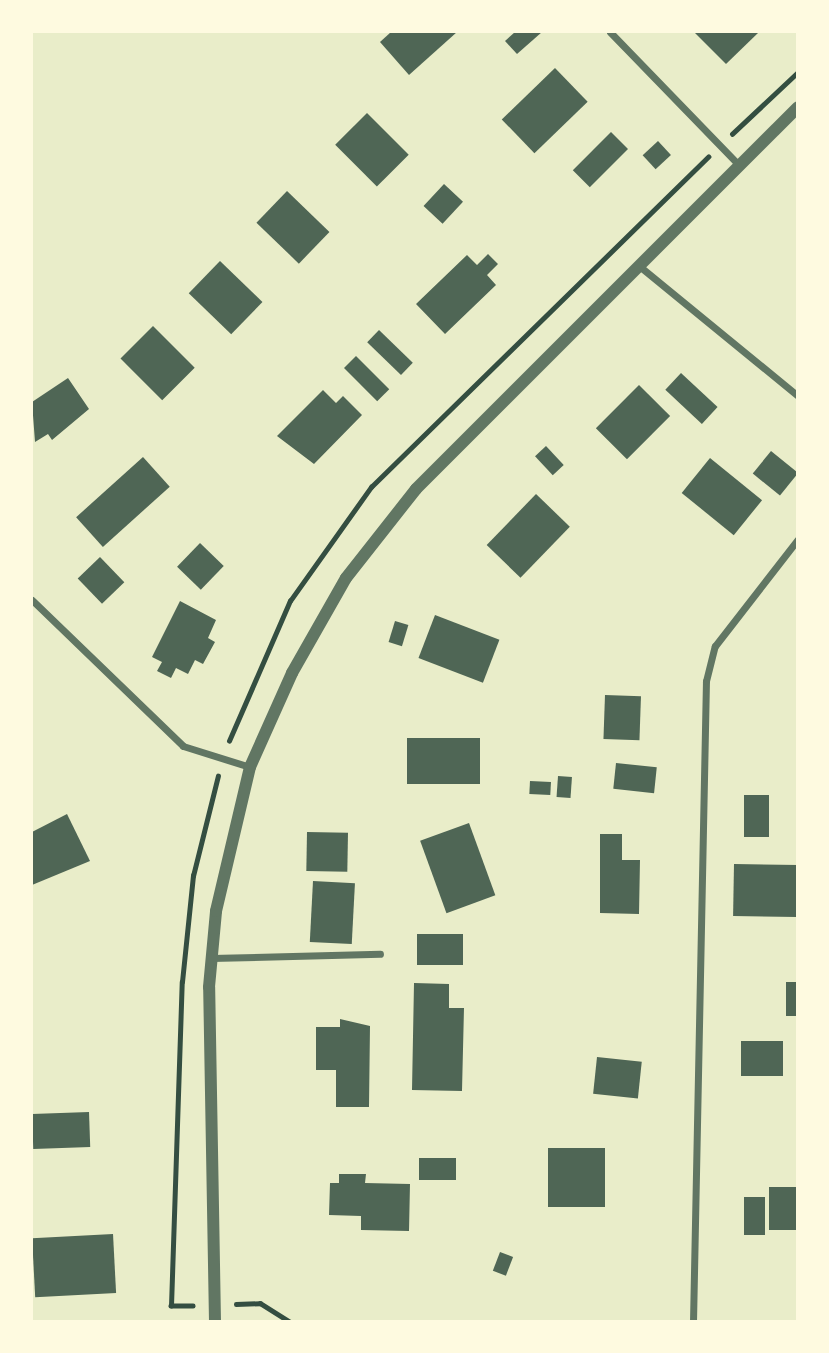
<!DOCTYPE html>
<html>
<head>
<meta charset="utf-8">
<style>
  body { margin:0 }
  #map { position:relative; width:829px; height:1353px; overflow:hidden; background:#e9edc9; font-family:Rubik,sans-serif }
  div>[style] { position:absolute }
  .building>* { inset:0; background:#4f6655; transform-origin:0 0 }
  .path>* { height:4.5px; margin:-2.25px; padding:0 2.25px; transform-origin:2.25px; border-radius:2.25px; background:#344e41 }
  .minor>* { height:7px; margin:-3.5px; padding:0 3.5px; transform-origin:3.5px; border-radius:3.5px; background:#617663 }
  .tertiary>* { height:12px; margin:-6px; padding:0 6px; transform-origin:6px; border-radius:6px; background:#617663 }
  span { translate:-50% -50%; white-space:nowrap; text-align:center; line-height:1.15; -webkit-text-stroke:5px #fefae0; paint-order:stroke }
  .frame { position:absolute; inset:0; border:33px solid #fefae0; pointer-events:none }
</style>
</head>
<body>
<div id="map">
  <div class="building">
    <i style="clip-path:polygon(391px 32px,457px 32px,409px 75px,380px 42px)"></i>
    <i style="clip-path:polygon(515px 32px,542px 32px,517px 54px,505px 41px)"></i>
    <i style="clip-path:polygon(759px 32px,726px 64px,695px 33px,697px 32px)"></i>
    <i style="left:555px;top:68px;width:47px;height:74px;rotate:46deg"></i>
    <i style="left:367px;top:113px;width:59px;height:45px;rotate:45deg"></i>
    <i style="left:611px;top:132px;width:24px;height:54px;rotate:45deg"></i>
    <i style="left:658px;top:141px;width:19px;height:21px;rotate:47deg"></i>
    <i style="left:444px;top:184px;width:26px;height:30px;rotate:43deg"></i>
    <i style="left:287px;top:191px;width:59px;height:44px;rotate:44deg"></i>
    <i style="clip-path:polygon(488px 254px,498px 264px,487px 275px,496px 285px,445px 334px,416px 304px,467px 255px,477px 265px)"></i>
    <i style="left:220px;top:261px;width:59px;height:45px;rotate:44deg"></i>
    <i style="left:153px;top:326px;width:59px;height:46px;rotate:45deg"></i>
    <i style="left:379px;top:330px;width:47px;height:17px;rotate:44deg"></i>
    <i style="left:356px;top:356px;width:47px;height:17px;rotate:45deg"></i>
    <i style="left:681px;top:373px;width:50px;height:23px;rotate:43deg"></i>
    <i style="clip-path:polygon(68px 378px,89px 409px,52px 440px,48px 434px,35px 442px,32px 402px)"></i>
    <i style="left:639px;top:385px;width:44px;height:61px;rotate:45deg"></i>
    <i style="clip-path:polygon(323px 390px,336px 403px,343px 396px,362px 415px,314px 464px,277px 436px)"></i>
    <i style="left:546px;top:446px;width:26px;height:15px;rotate:47deg"></i>
    <i style="left:771px;top:451px;width:35px;height:29px;rotate:39deg"></i>
    <i style="left:143px;top:457px;width:40px;height:90px;rotate:48deg"></i>
    <i style="left:710px;top:458px;width:67px;height:45px;rotate:39deg"></i>
    <i style="left:536px;top:494px;width:47px;height:71px;rotate:44deg"></i>
    <i style="left:200px;top:543px;width:33px;height:33px;rotate:44deg"></i>
    <i style="left:100px;top:557px;width:35px;height:31px;rotate:46deg"></i>
    <i style="clip-path:polygon(180px 601px,216px 620px,208px 638px,215px 642px,203px 664px,195px 660px,188px 674px,176px 668px,171px 678px,157px 671px,162px 662px,152px 657px)"></i>
    <i style="left:435px;top:615px;width:69px;height:46px;rotate:21deg"></i>
    <i style="left:395px;top:621px;width:14px;height:22px;rotate:17deg"></i>
    <i style="left:605px;top:695px;width:36px;height:44px;rotate:2deg"></i>
    <i style="left:407px;top:738px;width:73px;height:46px"></i>
    <i style="left:616px;top:763px;width:41px;height:26px;rotate:6deg"></i>
    <i style="left:558px;top:776px;width:14px;height:21px;rotate:4deg"></i>
    <i style="left:530px;top:781px;width:21px;height:13px;rotate:3deg"></i>
    <i style="left:744px;top:795px;width:25px;height:42px"></i>
    <i style="clip-path:polygon(67px 814px,90px 861px,32px 885px,32px 832px)"></i>
    <i style="left:469px;top:823px;width:77px;height:52px;rotate:70deg"></i>
    <i style="left:307px;top:832px;width:41px;height:39px;rotate:1deg"></i>
    <i style="clip-path:polygon(600px 834px,622px 834px,622px 860px,640px 860px,639px 914px,600px 913px)"></i>
    <i style="left:734px;top:864px;width:64px;height:52px;rotate:1deg"></i>
    <i style="left:313px;top:881px;width:42px;height:61px;rotate:3deg"></i>
    <i style="left:417px;top:934px;width:46px;height:31px"></i>
    <i style="left:786px;top:982px;width:12px;height:34px"></i>
    <i style="clip-path:polygon(414px 983px,449px 984px,449px 1008px,464px 1008px,462px 1091px,412px 1090px)"></i>
    <i style="clip-path:polygon(340px 1019px,370px 1026px,369px 1107px,336px 1107px,336px 1070px,316px 1070px,316px 1027px,340px 1027px)"></i>
    <i style="left:741px;top:1041px;width:42px;height:35px"></i>
    <i style="left:597px;top:1057px;width:45px;height:37px;rotate:6deg"></i>
    <i style="left:89px;top:1112px;width:35px;height:57px;rotate:88deg"></i>
    <i style="left:548px;top:1148px;width:57px;height:59px"></i>
    <i style="left:419px;top:1158px;width:37px;height:22px"></i>
    <i style="clip-path:polygon(339px 1174px,366px 1174px,365px 1183px,410px 1184px,409px 1231px,361px 1230px,361px 1216px,329px 1215px,330px 1183px,339px 1183px)"></i>
    <i style="left:769px;top:1187px;width:29px;height:43px"></i>
    <i style="left:765px;top:1197px;width:38px;height:21px;rotate:90deg"></i>
    <i style="left:113px;top:1234px;width:59px;height:81px;rotate:87deg"></i>
    <i style="left:500px;top:1252px;width:14px;height:20px;rotate:21deg"></i>
  </div>
  <div class="path">
    <i style="left:732px;top:134px;width:91px;rotate:-43.2deg"></i>
    <i style="left:229px;top:741px;width:153px;rotate:-66.5deg"></i>
    <i style="left:290px;top:601px;width:140px;rotate:-54.6deg"></i>
    <i style="left:371px;top:487px;width:472px;rotate:-44.4deg"></i>
    <i style="left:236px;top:1304px;width:24px;rotate:-2deg"></i>
    <i style="left:260px;top:1303px;width:36px;rotate:32deg"></i>
    <i style="left:193px;top:1306px;width:22px;rotate:180deg"></i>
    <i style="left:171px;top:1306px;width:324px;rotate:-88.1deg"></i>
    <i style="left:182px;top:982px;width:107px;rotate:-84.1deg"></i>
    <i style="left:193px;top:876px;width:103px;rotate:-76deg"></i>
    <i style="left:309px;top:1322px;width:3px"></i>
  </div>
  <div class="minor">
    <i style="left:610px;top:32px;width:185px;rotate:45.9deg"></i>
    <i style="left:638px;top:265px;width:207px;rotate:39.3deg"></i>
    <i style="left:32px;top:600px;width:210px;rotate:44deg"></i>
    <i style="left:183px;top:746px;width:70px;rotate:17.4deg"></i>
    <i style="left:211px;top:958px;width:169px;rotate:-1.4deg"></i>
    <i style="left:693px;top:1322px;width:641px;rotate:-88.84deg"></i>
    <i style="left:706px;top:681px;width:36px;rotate:-76deg"></i>
    <i style="left:715px;top:646px;width:135px;rotate:-52.2deg"></i>
  </div>
  <div class="tertiary">
    <i style="left:215px;top:1322px;width:335px;rotate:-91deg"></i>
    <i style="left:209px;top:987px;width:76px;rotate:-84.7deg"></i>
    <i style="left:216px;top:911px;width:148px;rotate:-76.7deg"></i>
    <i style="left:250px;top:767px;width:103px;rotate:-65.9deg"></i>
    <i style="left:292px;top:673px;width:109px;rotate:-60.4deg"></i>
    <i style="left:346px;top:578px;width:113px;rotate:-51.8deg"></i>
    <i style="left:416px;top:489px;width:540px;rotate:-45deg"></i>
  </div>
  <div class="frame"></div>
</div>
</body>
</html>
